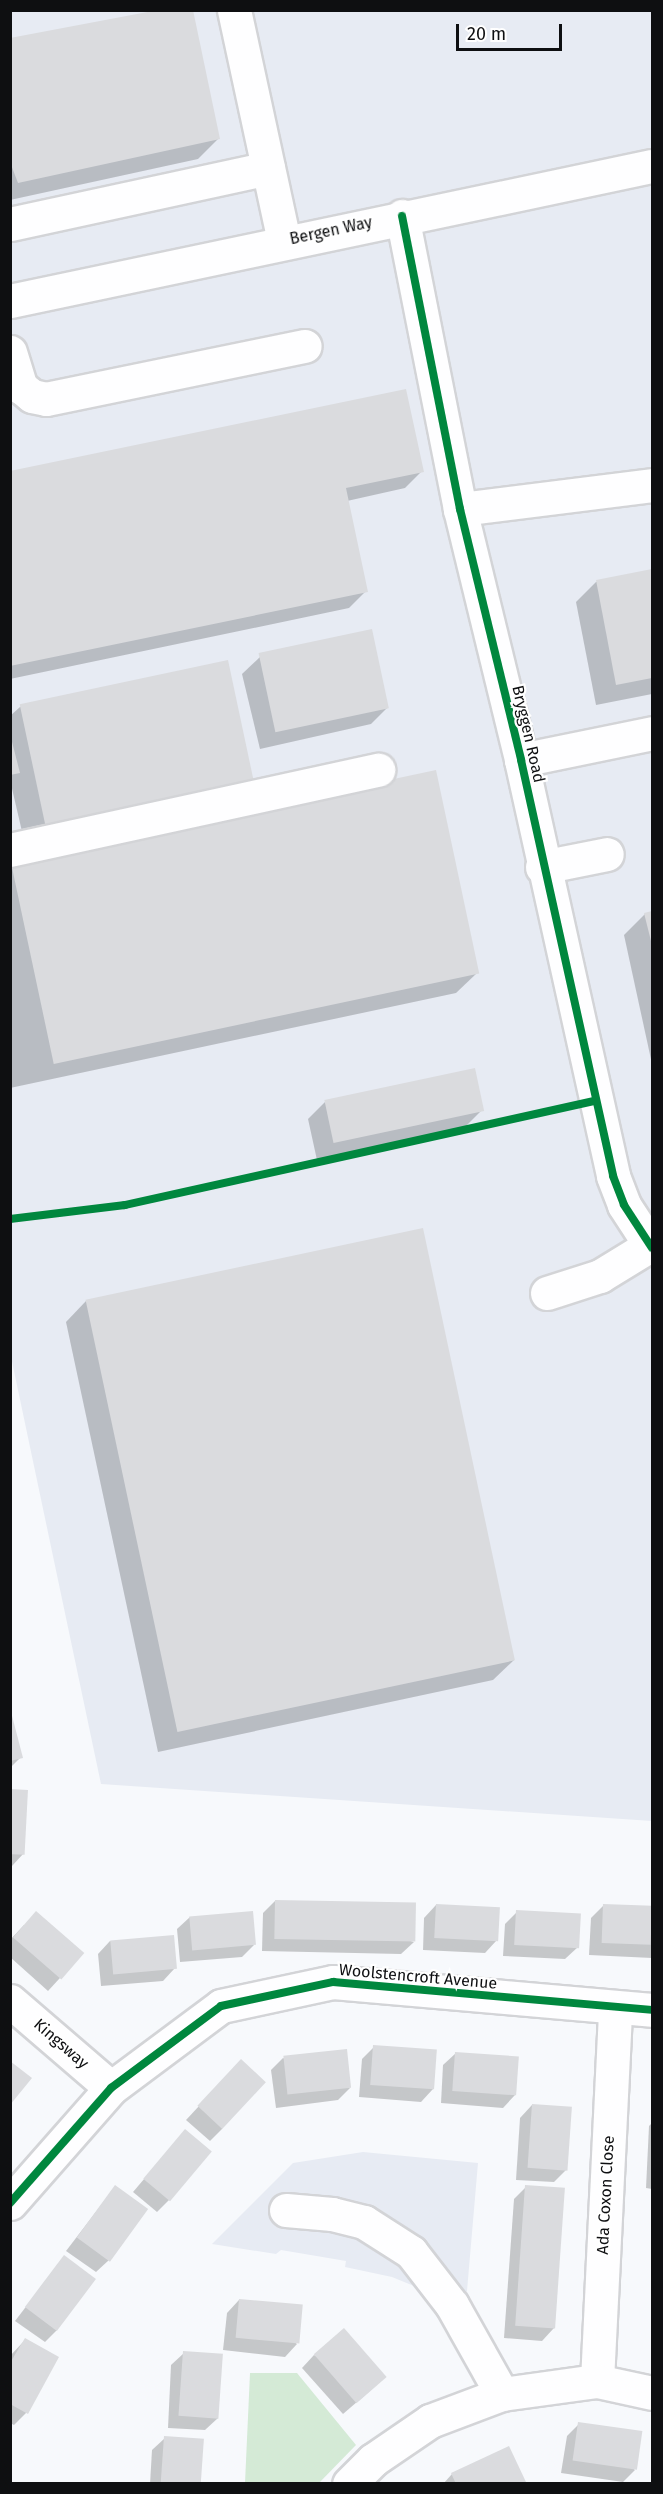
<!DOCTYPE html>
<html>
<head>
<meta charset="utf-8">
<style>
  body { margin:0 }
  #map { position:relative; width:663px; height:2494px; overflow:hidden; background:#f7f9fc; font-family:"Fira Sans",sans-serif }
  div>[style] { position:absolute }
  .built>* { inset:0; background:#e7ebf3 }
  .green>* { inset:0; background:#d4ead6 }
  .shadow>* { inset:0; background:#0003 }
  .building>* { inset:0; background:#dadbde; transform-origin:0 0 }
  .roads { filter:drop-shadow(2px 0 #d3d4d7) drop-shadow(-2px 0 #d3d4d7) drop-shadow(0 2px #d3d4d7) drop-shadow(0 -2px #d3d4d7) }
  .minor>* { height:33px; margin:-16.5px; padding:0 16.5px; transform-origin:16.5px; border-radius:16.5px; background:#fefeff }
  .cycleway>* { height:8px; margin:-4px; padding:0 4px; transform-origin:4px; border-radius:4px; background:#00873e }
  span { translate:-50% -50%; white-space:nowrap; text-align:center; line-height:1.15; -webkit-text-stroke:4.5px #fff; paint-order:stroke }
  .street-label { font-size:16px; color:#0e0f11 }
  .frame { position:absolute; inset:0; border:12px solid #0e0f11; pointer-events:none }
  .scale { position:absolute; left:456px; top:24px; width:106px; height:27px; box-sizing:border-box; border:3px solid #0e0f11; border-top:0; padding-left:8px; font-size:18px; line-height:21px; white-space:nowrap; color:#0e0f11; -webkit-text-stroke:4px #fff; paint-order:stroke }
</style>
</head>
<body>
<div id="map">
  <div class="built">
    <i style="clip-path:polygon(10px 11px,652px 11px,652px 1821px,101px 1784px,10px 1352px)"></i>
    <i style="clip-path:polygon(363px 2152px,478px 2163px,467px 2291px,453px 2302px,392px 2277px,345px 2267px,346px 2261px,281px 2250px,276px 2254px,212px 2244px,293px 2163px)"></i>
  </div>
  <div class="green">
    <i style="clip-path:polygon(250px 2373px,297px 2373px,356px 2445px,319px 2483px,245px 2483px)"></i>
  </div>
  <div class="shadow">
    <i style="clip-path:polygon(10px 39px,219px 138px,198px 159px,10px 200px)"></i>
    <i style="clip-path:polygon(10px 471px,11px 473px,422px 471px,405px 488px,347px 501px,366px 591px,349px 608px,10px 679px)"></i>
    <i style="clip-path:polygon(652px 571px,652px 694px,596px 705px,576px 602px,596px 582px)"></i>
    <i style="clip-path:polygon(260px 657px,388px 707px,371px 724px,260px 749px,242px 674px)"></i>
    <i style="clip-path:polygon(227px 662px,27px 853px,10px 780px,10px 716px,20px 707px)"></i>
    <i style="clip-path:polygon(10px 862px,477px 973px,456px 993px,10px 1088px)"></i>
    <i style="clip-path:polygon(652px 913px,652px 1064px,624px 935px,645px 914px)"></i>
    <i style="clip-path:polygon(325px 1102px,482px 1110px,465px 1127px,317px 1160px,308px 1119px)"></i>
    <i style="clip-path:polygon(86px 1301px,514px 1660px,493px 1680px,158px 1752px,66px 1322px)"></i>
    <i style="clip-path:polygon(10px 1712px,21px 1757px,10px 1768px)"></i>
    <i style="clip-path:polygon(10px 1791px,24px 1853px,12px 1866px,10px 1866px)"></i>
    <i style="clip-path:polygon(275px 1901px,414px 1942px,401px 1954px,262px 1951px,263px 1913px)"></i>
    <i style="clip-path:polygon(436px 1905px,497px 1940px,485px 1953px,423px 1950px,424px 1918px)"></i>
    <i style="clip-path:polygon(603px 1906px,652px 1908px,652px 1958px,589px 1955px,591px 1918px)"></i>
    <i style="clip-path:polygon(517px 1912px,578px 1947px,565px 1959px,503px 1956px,505px 1924px)"></i>
    <i style="clip-path:polygon(190px 1917px,254px 1945px,242px 1957px,180px 1962px,177px 1929px)"></i>
    <i style="clip-path:polygon(24px 1925px,82px 1954px,48px 1991px,10px 1957px,10px 1940px)"></i>
    <i style="clip-path:polygon(110px 1941px,175px 1968px,163px 1981px,101px 1986px,98px 1954px)"></i>
    <i style="clip-path:polygon(374px 2047px,433px 2089px,421px 2102px,359px 2097px,362px 2059px)"></i>
    <i style="clip-path:polygon(456px 2053px,515px 2095px,503px 2108px,441px 2103px,443px 2065px)"></i>
    <i style="clip-path:polygon(283px 2058px,350px 2088px,338px 2100px,276px 2108px,271px 2070px)"></i>
    <i style="clip-path:polygon(241px 2061px,222px 2129px,210px 2141px,186px 2120px)"></i>
    <i style="clip-path:polygon(532px 2105px,566px 2170px,554px 2182px,516px 2180px,520px 2118px)"></i>
    <i style="clip-path:polygon(652px 2123px,652px 2189px,646px 2188px,649px 2126px)"></i>
    <i style="clip-path:polygon(185px 2131px,169px 2200px,157px 2212px,133px 2192px)"></i>
    <i style="clip-path:polygon(115px 2187px,109px 2260px,96px 2272px,66px 2251px)"></i>
    <i style="clip-path:polygon(526px 2187px,554px 2328px,542px 2341px,504px 2338px,514px 2199px)"></i>
    <i style="clip-path:polygon(64px 2257px,57px 2330px,45px 2342px,15px 2321px)"></i>
    <i style="clip-path:polygon(239px 2300px,297px 2344px,285px 2357px,223px 2350px,227px 2313px)"></i>
    <i style="clip-path:polygon(25px 2340px,26px 2413px,14px 2425px,10px 2423px,10px 2356px)"></i>
    <i style="clip-path:polygon(184px 2353px,218px 2418px,205px 2430px,168px 2428px,171px 2365px)"></i>
    <i style="clip-path:polygon(314px 2355px,372px 2389px,343px 2414px,302px 2368px)"></i>
    <i style="clip-path:polygon(579px 2424px,635px 2470px,623px 2482px,561px 2473px,567px 2436px)"></i>
    <i style="clip-path:polygon(165px 2438px,199px 2484px,150px 2484px,152px 2450px)"></i>
    <i style="clip-path:polygon(508px 2448px,523px 2484px,443px 2484px,452px 2474px)"></i>
  </div>
  <div class="building">
    <i style="clip-path:polygon(158px 10px,193px 10px,220px 139px,18px 183px,10px 162px,10px 38px)"></i>
    <i style="clip-path:polygon(406px 389px,424px 472px,346px 488px,368px 592px,10px 666px,10px 471px)"></i>
    <i style="clip-path:polygon(652px 569px,652px 678px,616px 685px,596px 580px)"></i>
    <i style="left:372px;top:629px;width:81px;height:116px;rotate:78deg"></i>
    <i style="left:228px;top:660px;width:131px;height:213px;rotate:78deg"></i>
    <i style="clip-path:polygon(10px 734px,20px 773px,10px 775px)"></i>
    <i style="left:436px;top:770px;width:208px;height:435px;rotate:78deg"></i>
    <i style="clip-path:polygon(652px 911px,652px 945px,644px 913px)"></i>
    <i style="left:475px;top:1068px;width:44px;height:154px;rotate:78deg"></i>
    <i style="left:423px;top:1228px;width:442px;height:345px;rotate:78deg"></i>
    <i style="clip-path:polygon(10px 1708px,23px 1758px,10px 1761px)"></i>
    <i style="left:10px;top:1789px;width:18px;height:65px;rotate:3deg"></i>
    <i style="left:275px;top:1900px;width:141px;height:39px;rotate:1deg"></i>
    <i style="left:436px;top:1904px;width:64px;height:34px;rotate:3deg"></i>
    <i style="left:603px;top:1904px;width:49px;height:39px;rotate:2deg"></i>
    <i style="left:516px;top:1910px;width:65px;height:35px;rotate:3deg"></i>
    <i style="left:36px;top:1911px;width:64px;height:35px;rotate:41deg"></i>
    <i style="left:253px;top:1911px;width:34px;height:64px;rotate:85deg"></i>
    <i style="left:174px;top:1935px;width:34px;height:64px;rotate:85deg"></i>
    <i style="left:373px;top:2045px;width:64px;height:40px;rotate:4deg"></i>
    <i style="left:347px;top:2049px;width:39px;height:64px;rotate:84deg"></i>
    <i style="left:455px;top:2052px;width:64px;height:39px;rotate:4deg"></i>
    <i style="left:241px;top:2059px;width:34px;height:64px;rotate:43deg"></i>
    <i style="clip-path:polygon(10px 2061px,32px 2078px,10px 2105px)"></i>
    <i style="left:532px;top:2104px;width:40px;height:64px;rotate:4deg"></i>
    <i style="left:185px;top:2129px;width:35px;height:65px;rotate:40deg"></i>
    <i style="left:115px;top:2185px;width:41px;height:65px;rotate:36deg"></i>
    <i style="left:525px;top:2185px;width:40px;height:141px;rotate:4deg"></i>
    <i style="left:64px;top:2255px;width:40px;height:65px;rotate:37deg"></i>
    <i style="left:239px;top:2299px;width:64px;height:39px;rotate:5deg"></i>
    <i style="left:344px;top:2328px;width:65px;height:40px;rotate:49deg"></i>
    <i style="clip-path:polygon(25px 2338px,59px 2357px,28px 2414px,10px 2404px,10px 2363px)"></i>
    <i style="left:183px;top:2351px;width:40px;height:65px;rotate:4deg"></i>
    <i style="left:578px;top:2422px;width:65px;height:39px;rotate:8deg"></i>
    <i style="left:164px;top:2436px;width:40px;height:48px;rotate:4deg"></i>
    <i style="clip-path:polygon(509px 2446px,526px 2482px,456px 2484px,451px 2473px)"></i>
  </div>
  <div class="roads">
    <div class="minor">
      <i style="left:234px;top:10px;width:237px;rotate:77.8deg"></i>
      <i style="left:402px;top:216px;width:299px;rotate:78.8deg"></i>
      <i style="left:460px;top:509px;width:258px;rotate:76.3deg"></i>
      <i style="left:521px;top:760px;width:426px;rotate:77.5deg"></i>
      <i style="left:613px;top:1176px;width:31px;rotate:69deg"></i>
      <i style="left:624px;top:1205px;width:51px;rotate:56.9deg"></i>
      <i style="left:10px;top:224px;width:264px;rotate:-12.2deg"></i>
      <i style="left:10px;top:301px;width:656px;rotate:-11.88deg"></i>
      <i style="left:10px;top:352px;width:37px;rotate:73deg"></i>
      <i style="left:21px;top:387px;width:14px;rotate:39deg"></i>
      <i style="left:32px;top:396px;width:14px;rotate:12deg"></i>
      <i style="left:46px;top:399px;width:264px;rotate:-11.6deg"></i>
      <i style="left:460px;top:509px;width:193px;rotate:-7.1deg"></i>
      <i style="left:521px;top:760px;width:134px;rotate:-11.6deg"></i>
      <i style="left:10px;top:850px;width:377px;rotate:-12.3deg"></i>
      <i style="left:542px;top:867px;width:66px;rotate:-11.3deg"></i>
      <i style="left:547px;top:1293px;width:56px;rotate:-17.8deg"></i>
      <i style="left:600px;top:1276px;width:57px;rotate:-31.5deg"></i>
      <i style="left:10px;top:2001px;width:133px;rotate:40.7deg"></i>
      <i style="left:10px;top:2203px;width:153px;rotate:-48.7deg"></i>
      <i style="left:111px;top:2088px;width:137px;rotate:-36.7deg"></i>
      <i style="left:221px;top:2006px;width:115px;rotate:-12.1deg"></i>
      <i style="left:333px;top:1982px;width:320px;rotate:5deg"></i>
      <i style="left:286px;top:2210px;width:46px;rotate:5deg"></i>
      <i style="left:332px;top:2214px;width:33px;rotate:14deg"></i>
      <i style="left:364px;top:2222px;width:56px;rotate:32.6deg"></i>
      <i style="left:411px;top:2252px;width:67px;rotate:52.3deg"></i>
      <i style="left:452px;top:2305px;width:102px;rotate:60.7deg"></i>
      <i style="left:597px;top:2381px;width:373px;rotate:-87.2deg"></i>
      <i style="left:349px;top:2484px;width:34px;rotate:-45deg"></i>
      <i style="left:373px;top:2460px;width:69px;rotate:-34.4deg"></i>
      <i style="left:430px;top:2421px;width:77px;rotate:-20.6deg"></i>
      <i style="left:502px;top:2394px;width:96px;rotate:-7.8deg"></i>
      <i style="left:597px;top:2381px;width:56px;rotate:12.3deg"></i>
    </div>
  </div>
  <div class="cycleway">
    <i style="left:402px;top:216px;width:299px;rotate:78.8deg"></i>
    <i style="left:460px;top:509px;width:258px;rotate:76.3deg"></i>
    <i style="left:521px;top:760px;width:426px;rotate:77.5deg"></i>
    <i style="left:613px;top:1176px;width:31px;rotate:69deg"></i>
    <i style="left:624px;top:1205px;width:51px;rotate:56.9deg"></i>
    <i style="left:10px;top:1219px;width:116px;rotate:-6.9deg"></i>
    <i style="left:125px;top:1205px;width:481px;rotate:-12.5deg"></i>
    <i style="left:10px;top:2203px;width:153px;rotate:-48.7deg"></i>
    <i style="left:111px;top:2088px;width:137px;rotate:-36.7deg"></i>
    <i style="left:221px;top:2006px;width:115px;rotate:-12.1deg"></i>
    <i style="left:333px;top:1982px;width:320px;rotate:5deg"></i>
  </div>
  <div class="street-label">
    <span style="left:331px;top:231px;rotate:-12deg">Bergen Way</span>
    <span style="left:528px;top:734px;rotate:77deg">Bryggen Road</span>
    <span style="left:418px;top:1977px;rotate:5deg">Woolstencroft Avenue</span>
    <span style="left:61px;top:2044px;rotate:41deg">Kingsway</span>
    <span style="left:606px;top:2195px;rotate:-87deg">Ada Coxon Close</span>
  </div>
  <div class="frame"></div>
  <div class="scale">20 m</div>
</div>
</body>
</html>
